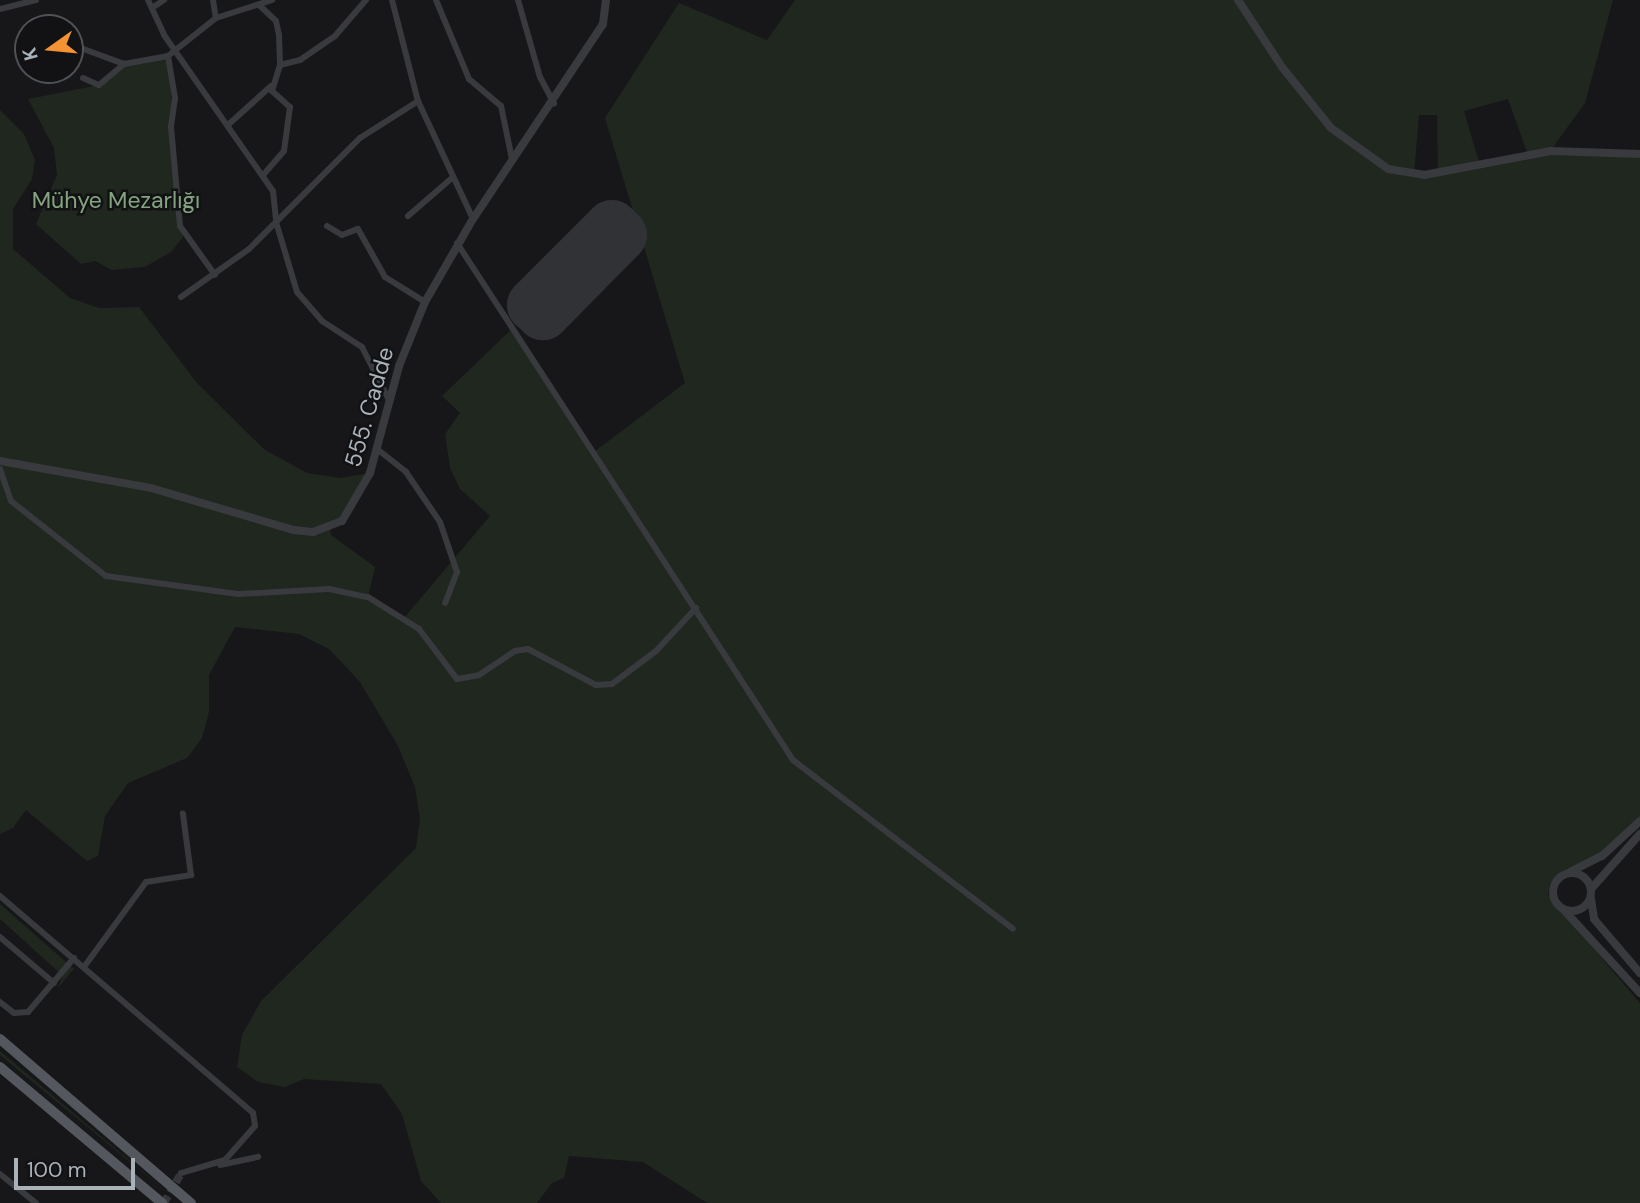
<!DOCTYPE html>
<html>
<head>
<meta charset="utf-8">
<style>
  body { margin:0 }
  #map { position:relative; width:1640px; height:1203px; overflow:hidden; background:#171719; font-family:"DM Sans",sans-serif }
  div>[style] { position:absolute }
  .green>* { inset:0; background:#1f271f }
  .runway>* { height:54px; margin:-27px; padding:0 27px; transform-origin:27px; border-radius:27px; background:#313236 }
  .tertiary-tunnel>* { height:8px; margin-top:-4px; transform-origin:0; background:repeating-linear-gradient(90deg,#343639 0 8px,transparent 0 12px) }
  .minor>* { height:6px; margin:-3px; padding:0 3px; transform-origin:3px; border-radius:3px; background:#383a3e }
  .tertiary>* { height:8px; margin:-4px; padding:0 4px; transform-origin:4px; border-radius:4px; background:#383a3e }
  .tertiary>.ring { margin:-4px; padding:0; box-sizing:content-box; background:none; border:8px solid #383a3e; border-radius:50% }
  .primary>* { height:10px; margin:-5px; padding:0 5px; transform-origin:5px; border-radius:5px; background:#54575d }
  span { translate:-50% -50%; white-space:nowrap; text-align:center; line-height:1.15; -webkit-text-stroke:5px #121214; paint-order:stroke }
  .park-label { font-size:23px; color:#84a480 }
  .street-label { font-size:23px; color:#a9b1b9 }
  .north { position:absolute; left:14px; top:14px; width:70px; height:70px; box-sizing:border-box; background:#121214; border:2px solid #4e5256; border-radius:50%; rotate:255deg; font-size:19px; font-weight:700; line-height:28px; text-align:center; color:#a9b1b9 }
  .north::after { content:''; display:block; margin:auto; width:24px; height:32px; background:#f49234; clip-path:polygon(50% 0,100% 100%,50% 72%,0 100%) }
  .scale { position:absolute; left:14px; top:1158px; width:121px; height:32px; box-sizing:border-box; border:4px solid #a9b1b9; border-top:0; padding-left:9px; font-size:21px; line-height:24px; white-space:nowrap; color:#a9b1b9; -webkit-text-stroke:5px #121214; paint-order:stroke }
</style>
</head>
<body>
<div id="map">
  <div class="green">
    <i style="clip-path:polygon(evenodd,795px 0,1613px 0,1585px 103px,1551px 150px,1640px 154px,1640px 821px,1609px 850px,1550px 883px,1548px 895px,1640px 1003px,1640px 1203px,707px 1203px,643px 1162px,569px 1156px,564px 1178px,552px 1183px,537px 1203px,441px 1203px,421px 1181px,402px 1114px,381px 1084px,304px 1079px,285px 1087px,258px 1082px,237px 1067px,242px 1035px,261px 1001px,416px 848px,420px 819px,415px 787px,398px 746px,360px 682px,329px 649px,299px 634px,235px 627px,209px 675px,209px 712px,202px 738px,187px 758px,128px 783px,105px 816px,98px 856px,87px 861px,26px 810px,13px 828px,0 834px,0 110px,24px 134px,35px 160px,32px 179px,13px 209px,13px 249px,70px 298px,99px 308px,139px 307px,197px 383px,265px 450px,307px 473px,340px 478px,370px 473px,356px 503px,330px 528px,331px 535px,375px 567px,368px 597px,404px 618px,490px 516px,460px 489px,450px 468px,445px 434px,460px 413px,442px 396px,513px 328px,594px 452px,685px 383px,605px 118px,679px 3px,767px 40px,795px 0,1508px 99px,1527px 152px,1479px 162px,1464px 111px,1508px 99px,795px 0,1419px 115px,1437px 115px,1438px 173px,1414px 174px,1419px 115px)"></i>
    <i style="clip-path:polygon(168px 56px,183px 237px,171px 252px,145px 267px,112px 270px,95px 261px,81px 264px,36px 224px,57px 175px,54px 148px,28px 99px,99px 85px,124px 64px)"></i>
    <i style="clip-path:polygon(0 904px,74px 969px,57px 989px,63px 976px,0 919px)"></i>
    <i style="clip-path:polygon(0 1051px,174px 1198px,180px 1203px,0 1055px)"></i>
  </div>
  <div class="runway">
    <i style="left:612px;top:227px;width:11px;rotate:45deg"></i>
    <i style="left:620px;top:235px;width:110px;rotate:134.6deg"></i>
    <i style="left:543px;top:313px;width:12px;rotate:-138deg"></i>
    <i style="left:534px;top:305px;width:110px;rotate:-45deg"></i>
  </div>
  <div class="tertiary-tunnel">
    <i style="left:164px;top:1203px;width:34px;rotate:-60deg"></i>
  </div>
  <div class="minor">
    <i style="left:148px;top:0;width:38px;rotate:65deg"></i>
    <i style="left:164px;top:35px;width:190px;rotate:55.1deg"></i>
    <i style="left:273px;top:191px;width:31px;rotate:84deg"></i>
    <i style="left:276px;top:222px;width:73px;rotate:73.3deg"></i>
    <i style="left:297px;top:292px;width:38px;rotate:49deg"></i>
    <i style="left:322px;top:321px;width:48px;rotate:33deg"></i>
    <i style="left:362px;top:347px;width:59px;rotate:63deg"></i>
    <i style="left:213px;top:0;width:18px;rotate:81deg"></i>
    <i style="left:392px;top:0;width:104px;rotate:75.6deg"></i>
    <i style="left:418px;top:101px;width:130px;rotate:65deg"></i>
    <i style="left:436px;top:0;width:86px;rotate:67.3deg"></i>
    <i style="left:469px;top:79px;width:42px;rotate:40.2deg"></i>
    <i style="left:501px;top:106px;width:54px;rotate:78.3deg"></i>
    <i style="left:518px;top:0;width:80px;rotate:74.1deg"></i>
    <i style="left:540px;top:77px;width:30px;rotate:62deg"></i>
    <i style="left:259px;top:5px;width:23px;rotate:43deg"></i>
    <i style="left:276px;top:21px;width:14px;rotate:78deg"></i>
    <i style="left:279px;top:35px;width:30px;rotate:88deg"></i>
    <i style="left:280px;top:65px;width:27px;rotate:107deg"></i>
    <i style="left:272px;top:91px;width:24px;rotate:42deg"></i>
    <i style="left:290px;top:107px;width:44px;rotate:97.8deg"></i>
    <i style="left:284px;top:151px;width:32px;rotate:131deg"></i>
    <i style="left:155px;top:6px;width:11px;rotate:-34deg"></i>
    <i style="left:0;top:9px;width:37px;rotate:-14deg"></i>
    <i style="left:70px;top:44px;width:58px;rotate:20.3deg"></i>
    <i style="left:168px;top:56px;width:43px;rotate:80.5deg"></i>
    <i style="left:175px;top:98px;width:29px;rotate:98deg"></i>
    <i style="left:171px;top:127px;width:99px;rotate:84.8deg"></i>
    <i style="left:180px;top:226px;width:60px;rotate:54.5deg"></i>
    <i style="left:280px;top:65px;width:21px;rotate:-14deg"></i>
    <i style="left:300px;top:60px;width:42px;rotate:-34.4deg"></i>
    <i style="left:335px;top:36px;width:48px;rotate:-49.3deg"></i>
    <i style="left:83px;top:78px;width:17px;rotate:24deg"></i>
    <i style="left:99px;top:85px;width:33px;rotate:-40deg"></i>
    <i style="left:124px;top:64px;width:45px;rotate:-10.3deg"></i>
    <i style="left:168px;top:56px;width:61px;rotate:-38.4deg"></i>
    <i style="left:216px;top:18px;width:59px;rotate:-17.8deg"></i>
    <i style="left:229px;top:124px;width:57px;rotate:-42.1deg"></i>
    <i style="left:408px;top:216px;width:58px;rotate:-40.8deg"></i>
    <i style="left:327px;top:226px;width:17px;rotate:31deg"></i>
    <i style="left:342px;top:235px;width:17px;rotate:-21deg"></i>
    <i style="left:358px;top:229px;width:55px;rotate:60.6deg"></i>
    <i style="left:385px;top:277px;width:47px;rotate:32deg"></i>
    <i style="left:457px;top:243px;width:617px;rotate:56.98deg"></i>
    <i style="left:793px;top:760px;width:277px;rotate:37.5deg"></i>
    <i style="left:181px;top:297px;width:83px;rotate:-35.2deg"></i>
    <i style="left:249px;top:249px;width:157px;rotate:-45deg"></i>
    <i style="left:360px;top:138px;width:69px;rotate:-32.5deg"></i>
    <i style="left:377px;top:449px;width:37px;rotate:38deg"></i>
    <i style="left:406px;top:472px;width:60px;rotate:55.8deg"></i>
    <i style="left:440px;top:522px;width:53px;rotate:71.2deg"></i>
    <i style="left:457px;top:572px;width:33px;rotate:111deg"></i>
    <i style="left:0;top:469px;width:34px;rotate:71deg"></i>
    <i style="left:11px;top:501px;width:121px;rotate:38.3deg"></i>
    <i style="left:106px;top:576px;width:133px;rotate:7.8deg"></i>
    <i style="left:238px;top:594px;width:91px;rotate:-3.1deg"></i>
    <i style="left:329px;top:589px;width:40px;rotate:12deg"></i>
    <i style="left:368px;top:597px;width:60px;rotate:32.1deg"></i>
    <i style="left:419px;top:629px;width:63px;rotate:52.8deg"></i>
    <i style="left:457px;top:679px;width:22px;rotate:-10deg"></i>
    <i style="left:479px;top:675px;width:43px;rotate:-33.7deg"></i>
    <i style="left:515px;top:651px;width:13px;rotate:-9deg"></i>
    <i style="left:528px;top:649px;width:77px;rotate:27.9deg"></i>
    <i style="left:596px;top:685px;width:16px;rotate:-4deg"></i>
    <i style="left:612px;top:684px;width:55px;rotate:-36.9deg"></i>
    <i style="left:656px;top:651px;width:59px;rotate:-47.1deg"></i>
    <i style="left:0;top:896px;width:333px;rotate:40.6deg"></i>
    <i style="left:253px;top:1113px;width:13px;rotate:81deg"></i>
    <i style="left:255px;top:1126px;width:45px;rotate:131.4deg"></i>
    <i style="left:225px;top:1160px;width:46px;rotate:163.5deg"></i>
    <i style="left:0;top:937px;width:71px;rotate:40.4deg"></i>
    <i style="left:84px;top:967px;width:105px;rotate:-53.9deg"></i>
    <i style="left:146px;top:882px;width:46px;rotate:-8.8deg"></i>
    <i style="left:191px;top:875px;width:62px;rotate:-97.5deg"></i>
    <i style="left:0;top:1002px;width:18px;rotate:38deg"></i>
    <i style="left:14px;top:1013px;width:14px;rotate:-4deg"></i>
    <i style="left:28px;top:1012px;width:71px;rotate:-49.6deg"></i>
    <i style="left:220px;top:1165px;width:39px;rotate:-12deg"></i>
    <i style="left:0;top:1174px;width:46px;rotate:38.9deg"></i>
  </div>
  <div class="tertiary">
    <i style="left:1238px;top:0;width:80px;rotate:56.7deg"></i>
    <i style="left:1282px;top:67px;width:78px;rotate:51.2deg"></i>
    <i style="left:1331px;top:128px;width:70px;rotate:35.7deg"></i>
    <i style="left:1388px;top:169px;width:36px;rotate:9deg"></i>
    <i style="left:1424px;top:175px;width:129px;rotate:-10.7deg"></i>
    <i style="left:1551px;top:151px;width:89px;rotate:1.9deg"></i>
    <i style="left:0;top:461px;width:153px;rotate:10.1deg"></i>
    <i style="left:151px;top:488px;width:149px;rotate:16.4deg"></i>
    <i style="left:294px;top:530px;width:19px;rotate:6deg"></i>
    <i style="left:313px;top:532px;width:31px;rotate:-21deg"></i>
    <i style="left:342px;top:521px;width:56px;rotate:-59.7deg"></i>
    <i style="left:370px;top:473px;width:111px;rotate:-74.8deg"></i>
    <i style="left:399px;top:366px;width:69px;rotate:-67.9deg"></i>
    <i style="left:425px;top:302px;width:96px;rotate:-60deg"></i>
    <i style="left:473px;top:219px;width:234px;rotate:-56.3deg"></i>
    <i style="left:603px;top:24px;width:24px;rotate:-83deg"></i>
    <i style="left:1570px;top:872px;width:36px;rotate:-27deg"></i>
    <i style="left:1602px;top:856px;width:52px;rotate:-42.6deg"></i>
    <i class="ring" style="left:1553px;top:873px;width:30px;height:30px"></i>
    <i style="left:1591px;top:889px;width:74px;rotate:-48.3deg"></i>
    <i style="left:1591px;top:899px;width:20px;rotate:81deg"></i>
    <i style="left:1594px;top:919px;width:71px;rotate:49.6deg"></i>
    <i style="left:1563px;top:909px;width:114px;rotate:47.5deg"></i>
  </div>
  <div class="primary">
    <i style="left:0;top:1039px;width:252px;rotate:40.7deg"></i>
    <i style="left:0;top:1067px;width:212px;rotate:40deg"></i>
  </div>
  <div class="park-label">
    <span style="left:116px;top:200px">Mühye Mezarlığı</span>
  </div>
  <div class="street-label">
    <span style="left:369px;top:407px;rotate:-74deg">555. Cadde</span>
  </div>
  <div class="north">K</div>
  <div class="scale">100 m</div>
</div>
</body>
</html>
